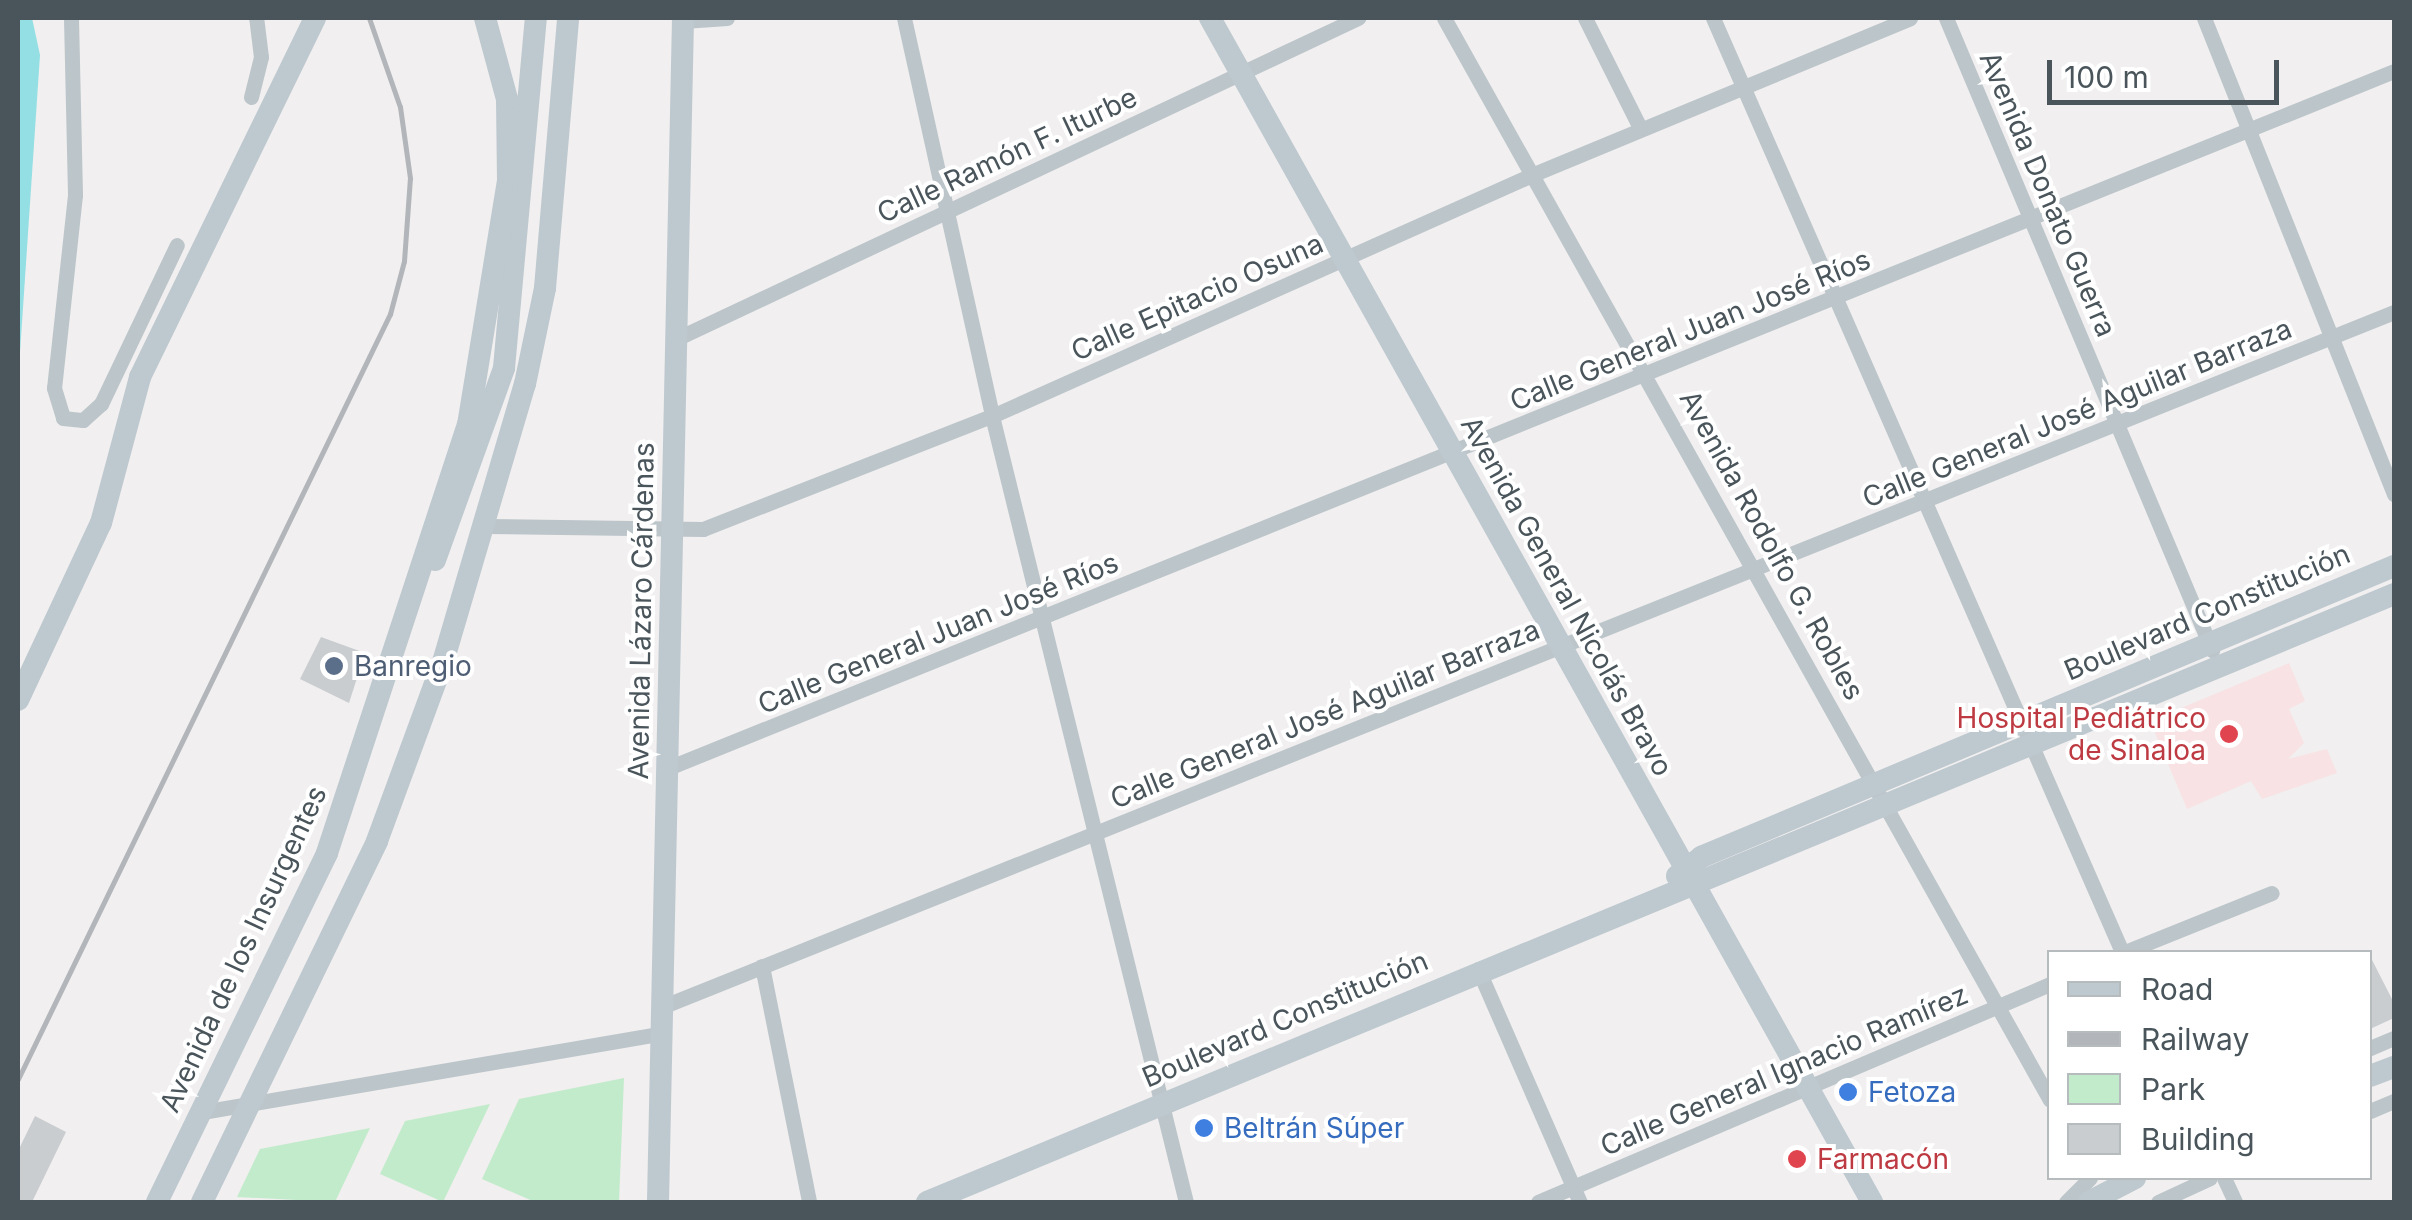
<!DOCTYPE html>
<html>
<head>
<meta charset="utf-8">
<style>
  body { margin:0 }
  #map { position:relative; width:2412px; height:1220px; overflow:hidden; background:#f1efef; font-family:Inter,sans-serif }
  div>[style] { position:absolute }
  .medical>* { inset:0; background:#f8e2e4 }
  .green>* { inset:0; background:#c2ebcb }
  .water>* { inset:0; background:#93dfe3 }
  .building>* { inset:0; background:#c9cdd0 }
  .street>* { height:15px; margin:-7.5px; padding:0 7.5px; transform-origin:7.5px; border-radius:7.5px; background:#bcc5ca }
  .secondary>* { height:22px; margin:-11px; padding:0 11px; transform-origin:11px; border-radius:11px; background:#bdc8cf }
  .rail>* { height:5px; margin:-2.5px; padding:0 2.5px; transform-origin:2.5px; border-radius:2.5px; background:#b2b5b9 }
  .dots>* { width:28px; height:28px; translate:-50% -50%; box-sizing:border-box; border:5px solid #fff; border-radius:50% }
  span { translate:-50% -50%; white-space:nowrap; text-align:center; line-height:1.15; -webkit-text-stroke:8px #fff; paint-order:stroke }
  .street-label { font-size:28px; color:#49555b }
  .service-label { font-size:28px; color:#4e5e75 }
  .left { translate:0 -50%; text-align:left }
  .health-label { font-size:28px; color:#be3a42 }
  .right { translate:-100% -50%; text-align:right }
  .shop-label { font-size:28px; color:#366cbe }
  .frame { position:absolute; inset:0; border:20px solid #49555b; pointer-events:none }
  .legend { position:absolute; left:2047px; top:950px; width:325px; height:230px; box-sizing:border-box; background:#fff; border:2px solid #b6bbbd; margin:0; padding:12px 18px; list-style:none; font-size:30px; color:#49555b }
  .legend li { display:flex; align-items:center; gap:20px; height:50px }
  .legend b { width:50px; border:2px solid #b6bbbd }
  .scale { position:absolute; left:2047px; top:60px; width:232px; height:45px; box-sizing:border-box; border:5px solid #49555b; border-top:0; padding-left:12px; font-size:30px; line-height:35px; white-space:nowrap; color:#49555b; -webkit-text-stroke:8px #fff; paint-order:stroke }
</style>
</head>
<body>
<div id="map">
  <div class="medical">
    <i style="clip-path:polygon(2289px 663px,2305px 701px,2289px 709px,2304px 743px,2288px 759px,2327px 749px,2337px 773px,2262px 799px,2251px 781px,2187px 809px,2150px 721px)"></i>
  </div>
  <div class="green">
    <i style="clip-path:polygon(624px 1078px,619px 1202px,535px 1202px,482px 1179px,519px 1099px)"></i>
    <i style="clip-path:polygon(490px 1104px,443px 1202px,380px 1174px,405px 1121px)"></i>
    <i style="clip-path:polygon(370px 1128px,335px 1202px,237px 1197px,260px 1149px)"></i>
  </div>
  <div class="water">
    <i style="clip-path:polygon(18px 18px,32px 18px,40px 55px,18px 382px)"></i>
  </div>
  <div class="building">
    <i style="clip-path:polygon(321px 637px,365px 653px,349px 703px,300px 679px)"></i>
    <i style="clip-path:polygon(2370px 956px,2394px 1003px,2394px 1018px,2370px 1029px)"></i>
    <i style="clip-path:polygon(35px 1116px,66px 1132px,32px 1202px,18px 1202px,18px 1151px)"></i>
  </div>
  <div class="street">
    <i style="left:71px;top:18px;width:177px;rotate:88.7deg"></i>
    <i style="left:75px;top:195px;width:194px;rotate:96.2deg"></i>
    <i style="left:54px;top:388px;width:31px;rotate:73deg"></i>
    <i style="left:63px;top:418px;width:20px;rotate:6deg"></i>
    <i style="left:83px;top:420px;width:24px;rotate:-42deg"></i>
    <i style="left:101px;top:404px;width:176px;rotate:-64.5deg"></i>
    <i style="left:904px;top:18px;width:408px;rotate:77.5deg"></i>
    <i style="left:992px;top:416px;width:810px;rotate:76.14deg"></i>
    <i style="left:1444px;top:18px;width:1240px;rotate:60.75deg"></i>
    <i style="left:1585px;top:18px;width:123px;rotate:63.4deg"></i>
    <i style="left:1713px;top:18px;width:1020px;rotate:66.35deg"></i>
    <i style="left:1946px;top:18px;width:686px;rotate:67.17deg"></i>
    <i style="left:2204px;top:18px;width:513px;rotate:68.24deg"></i>
    <i style="left:683px;top:21px;width:44px;rotate:-3.9deg"></i>
    <i style="left:251px;top:97px;width:41px;rotate:-76deg"></i>
    <i style="left:261px;top:57px;width:39px;rotate:-97deg"></i>
    <i style="left:678px;top:338px;width:752px;rotate:-25.2deg"></i>
    <i style="left:485px;top:526px;width:218px;rotate:0.8deg"></i>
    <i style="left:703px;top:529px;width:310px;rotate:-21.4deg"></i>
    <i style="left:992px;top:416px;width:594px;rotate:-24.06deg"></i>
    <i style="left:1534px;top:174px;width:407px;rotate:-22.5deg"></i>
    <i style="left:668px;top:768px;width:1861px;rotate:-21.99deg"></i>
    <i style="left:2125px;top:952px;width:158px;rotate:-21.9deg"></i>
    <i style="left:762px;top:966px;width:241px;rotate:78.7deg"></i>
    <i style="left:1478px;top:969px;width:254px;rotate:66.4deg"></i>
    <i style="left:664px;top:1006px;width:1864px;rotate:-21.86deg"></i>
    <i style="left:2370px;top:1048px;width:26px;rotate:-23deg"></i>
    <i style="left:2370px;top:1111px;width:26px;rotate:-23deg"></i>
    <i style="left:202px;top:1112px;width:468px;rotate:-9.7deg"></i>
    <i style="left:2224px;top:1178px;width:26px;rotate:65deg"></i>
    <i style="left:1538px;top:1202px;width:556px;rotate:-23.06deg"></i>
    <i style="left:2066px;top:1202px;width:34px;rotate:-45deg"></i>
    <i style="left:2158px;top:1202px;width:57px;rotate:-24.8deg"></i>
  </div>
  <div class="secondary">
    <i style="left:1210px;top:18px;width:1357px;rotate:60.79deg"></i>
    <i style="left:435px;top:560px;width:204px;rotate:-70.2deg"></i>
    <i style="left:504px;top:368px;width:351px;rotate:-84.8deg"></i>
    <i style="left:18px;top:700px;width:195px;rotate:-64.9deg"></i>
    <i style="left:101px;top:523px;width:151px;rotate:-75deg"></i>
    <i style="left:140px;top:377px;width:399px;rotate:-64deg"></i>
    <i style="left:1677px;top:876px;width:31px;rotate:-38deg"></i>
    <i style="left:1701px;top:857px;width:752px;rotate:-22.78deg"></i>
    <i style="left:2370px;top:1076px;width:26px;rotate:-21deg"></i>
    <i style="left:157px;top:1202px;width:388px;rotate:-64deg"></i>
    <i style="left:327px;top:853px;width:451px;rotate:-71.8deg"></i>
    <i style="left:468px;top:425px;width:248px;rotate:-80.7deg"></i>
    <i style="left:508px;top:180px;width:81px;rotate:-90.7deg"></i>
    <i style="left:507px;top:99px;width:84px;rotate:-105.2deg"></i>
    <i style="left:202px;top:1202px;width:401px;rotate:-64.1deg"></i>
    <i style="left:377px;top:841px;width:191px;rotate:-69.8deg"></i>
    <i style="left:443px;top:662px;width:290px;rotate:-73.6deg"></i>
    <i style="left:525px;top:384px;width:98px;rotate:-78.2deg"></i>
    <i style="left:545px;top:288px;width:271px;rotate:-85.1deg"></i>
    <i style="left:658px;top:1202px;width:1184px;rotate:-88.79deg"></i>
    <i style="left:927px;top:1202px;width:1588px;rotate:-22.51deg"></i>
    <i style="left:2089px;top:1202px;width:52px;rotate:-27.6deg"></i>
  </div>
  <div class="rail">
    <i style="left:18px;top:1079px;width:851px;rotate:-64.07deg"></i>
    <i style="left:390px;top:314px;width:55px;rotate:-75.2deg"></i>
    <i style="left:404px;top:261px;width:83px;rotate:-85.9deg"></i>
    <i style="left:410px;top:178px;width:72px;rotate:-98deg"></i>
    <i style="left:400px;top:107px;width:94px;rotate:-109.2deg"></i>
  </div>
  <div class="dots">
    <i style="left:334px;top:666px;background:#5c6f8a"></i>
    <i style="left:2229px;top:734px;background:#e0444e"></i>
    <i style="left:1848px;top:1092px;background:#3f7fe0"></i>
    <i style="left:1204px;top:1128px;background:#3f7fe0"></i>
    <i style="left:1797px;top:1159px;background:#e0444e"></i>
  </div>
  <div class="street-label">
    <span style="left:1007px;top:155px;rotate:-25deg">Calle Ramón F. Iturbe</span>
    <span style="left:2048px;top:194px;rotate:67deg">Avenida Donato Guerra</span>
    <span style="left:1197px;top:297px;rotate:-24deg">Calle Epitacio Osuna</span>
    <span style="left:1690px;top:330px;rotate:-22deg">Calle General Juan José Ríos</span>
    <span style="left:2077px;top:413px;rotate:-22deg">Calle General José Aguilar Barraza</span>
    <span style="left:1772px;top:545px;rotate:61deg">Avenida Rodolfo G. Robles</span>
    <span style="left:1567px;top:596px;rotate:61deg">Avenida General Nicolás Bravo</span>
    <span style="left:641px;top:611px;rotate:-89deg">Avenida Lázaro Cárdenas</span>
    <span style="left:2207px;top:612px;rotate:-23deg">Boulevard Constitución</span>
    <span style="left:938px;top:633px;rotate:-22deg">Calle General Juan José Ríos</span>
    <span style="left:1325px;top:714px;rotate:-22deg">Calle General José Aguilar Barraza</span>
    <span style="left:243px;top:949px;rotate:-65deg">Avenida de los Insurgentes</span>
    <span style="left:1285px;top:1019px;rotate:-23deg">Boulevard Constitución</span>
    <span style="left:1784px;top:1070px;rotate:-23deg">Calle General Ignacio Ramírez</span>
  </div>
  <div class="service-label">
    <span class="left" style="left:354px;top:666px">Banregio</span>
  </div>
  <div class="health-label">
    <span class="right" style="left:2206px;top:734px">Hospital Pediátrico<br>de Sinaloa</span>
    <span class="left" style="left:1817px;top:1159px">Farmacón</span>
  </div>
  <div class="shop-label">
    <span class="left" style="left:1868px;top:1092px">Fetoza</span>
    <span class="left" style="left:1224px;top:1128px">Beltrán Súper</span>
  </div>
  <div class="frame"></div>
  <ul class="legend">
  <li><b style="height:12px;background:#bdc8cf"></b>Road</li>
  <li><b style="height:12px;background:#b2b5b9"></b>Railway</li>
  <li><b style="height:28px;background:#c2ebcb"></b>Park</li>
  <li><b style="height:28px;background:#c9cdd0"></b>Building</li>
  </ul>
  <div class="scale">100 m</div>
</div>
</body>
</html>
